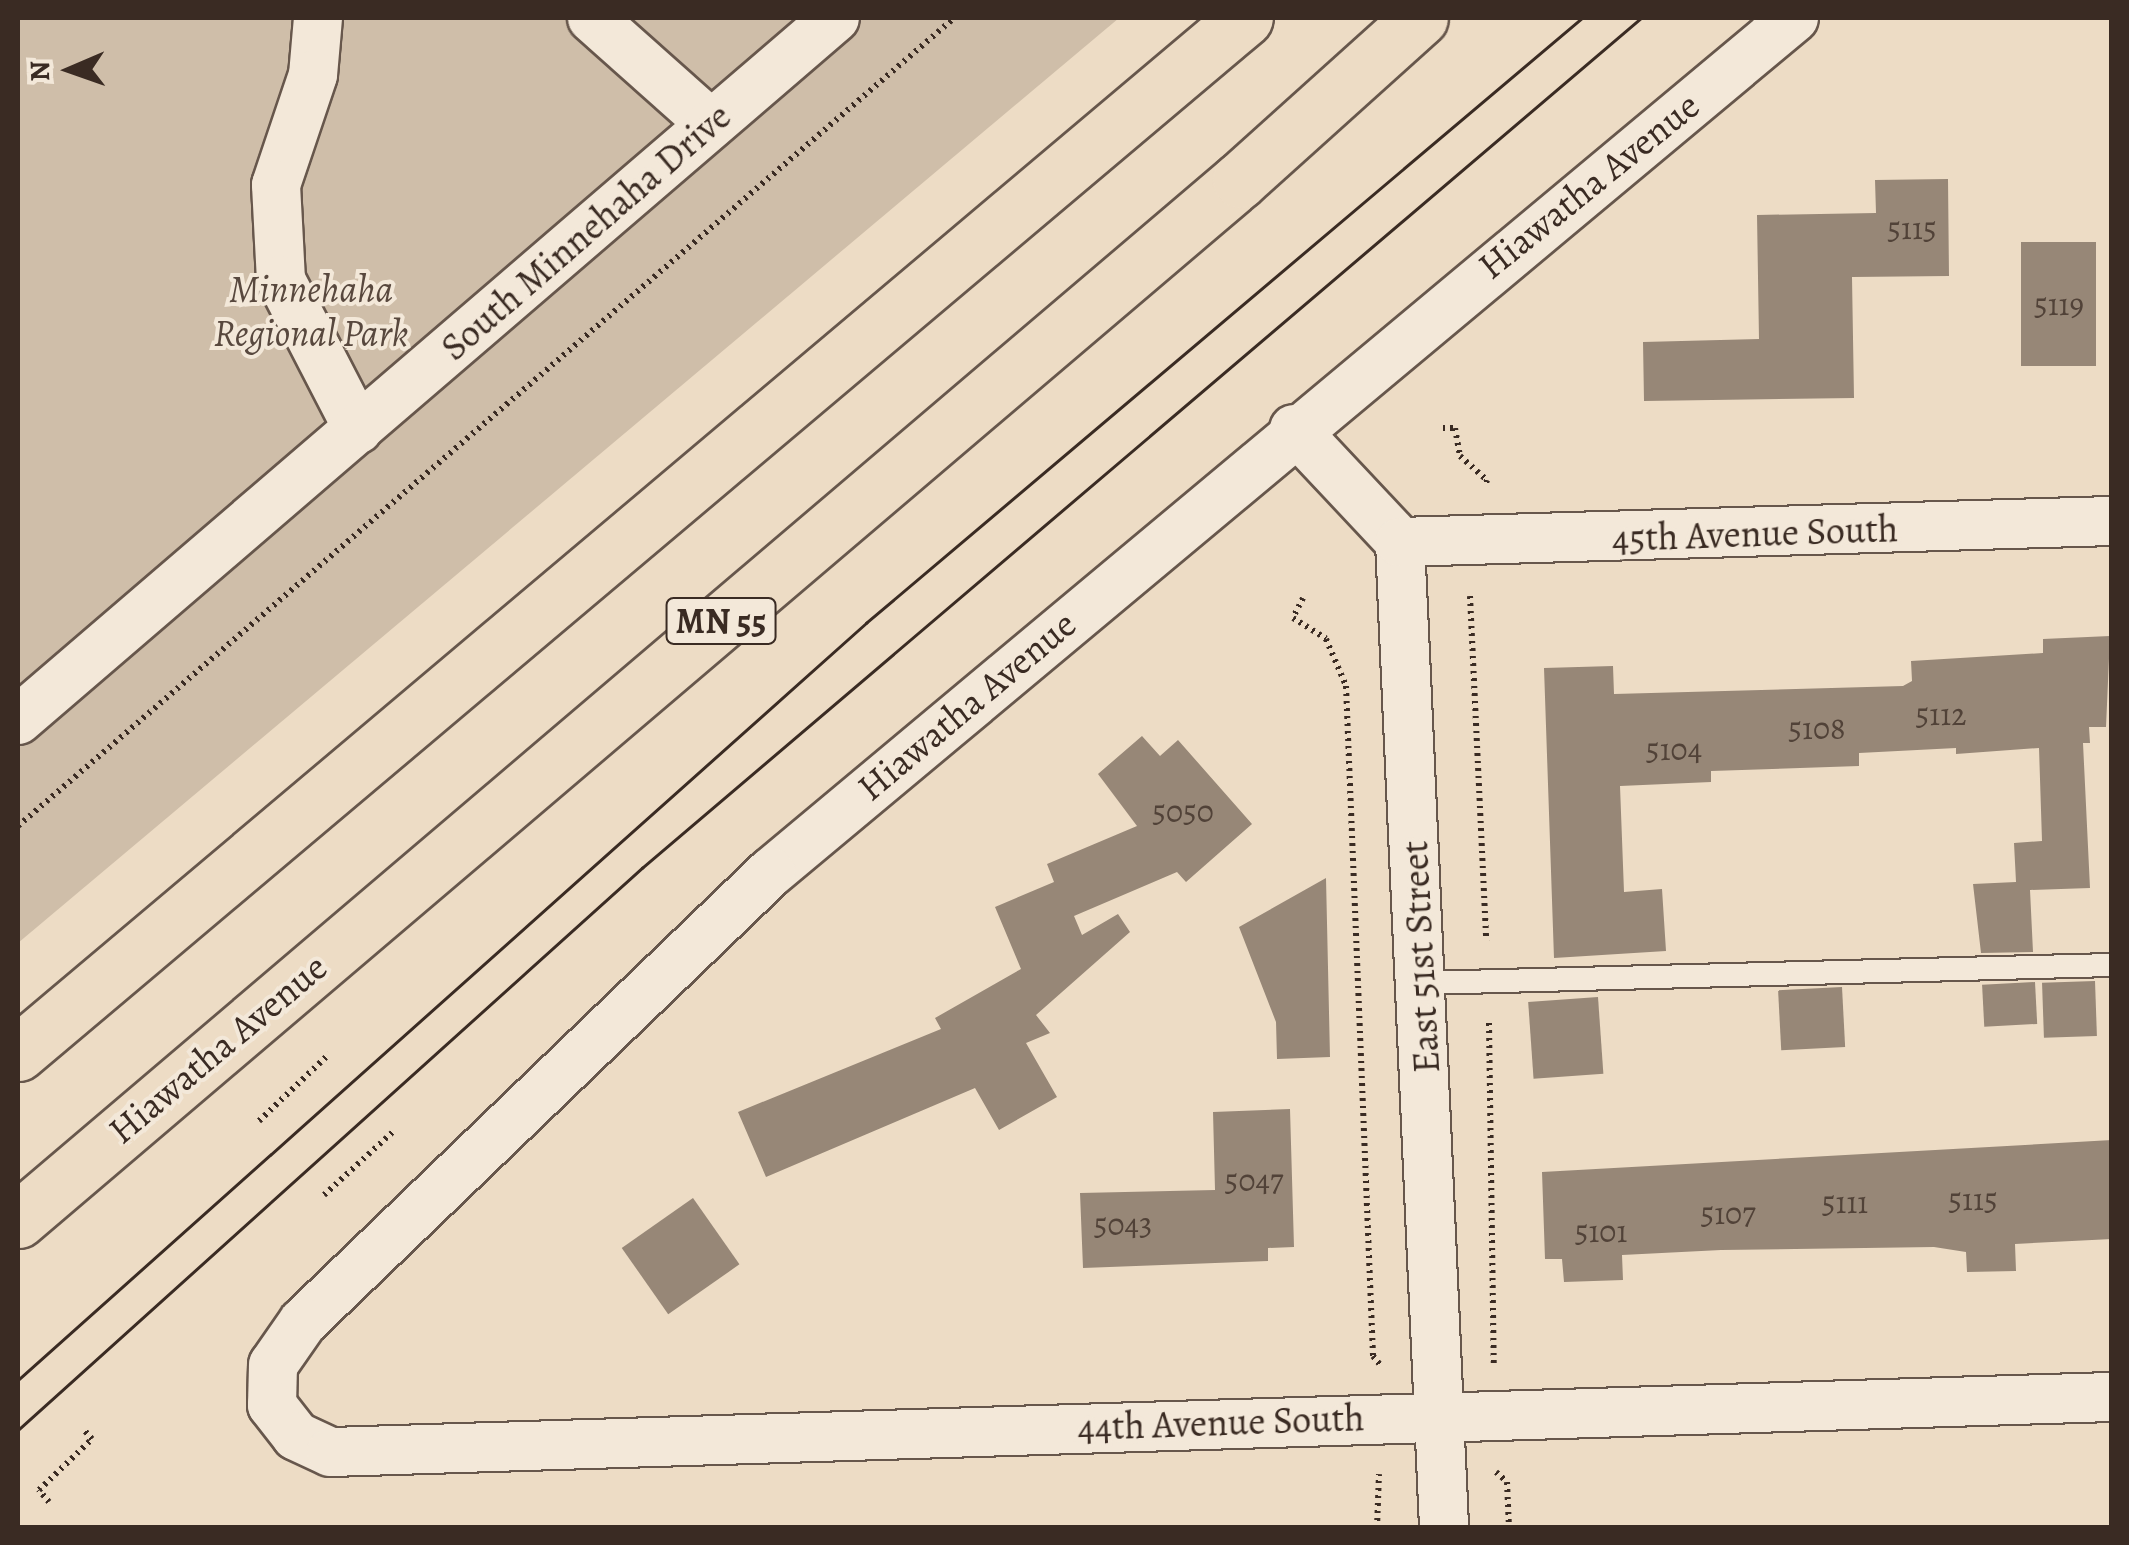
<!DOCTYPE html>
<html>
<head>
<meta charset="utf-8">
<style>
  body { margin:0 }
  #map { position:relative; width:2129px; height:1545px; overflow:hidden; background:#eddcc5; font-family:Alegreya,serif }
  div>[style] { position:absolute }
  .green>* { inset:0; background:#cfbea9 }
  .building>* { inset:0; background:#978777; transform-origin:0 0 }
  .path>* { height:6px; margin-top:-3px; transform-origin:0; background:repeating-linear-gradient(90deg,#3a2b23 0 2.5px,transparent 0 7.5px) }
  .roads { filter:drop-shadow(2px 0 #67574c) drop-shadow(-2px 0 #67574c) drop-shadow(0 2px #67574c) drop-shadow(0 -2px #67574c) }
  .service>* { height:22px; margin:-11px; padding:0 11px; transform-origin:11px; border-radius:11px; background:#f3e8d9 }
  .minor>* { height:48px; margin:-24px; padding:0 24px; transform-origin:24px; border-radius:24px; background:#f3e8d9 }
  .trunk>* { height:55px; margin:-27.5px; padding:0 27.5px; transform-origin:27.5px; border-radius:27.5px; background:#eddcc5 }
  .tram>* { height:2.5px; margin:-1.25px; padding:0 1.25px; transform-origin:1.25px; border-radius:1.25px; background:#3a2b23 }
  span { translate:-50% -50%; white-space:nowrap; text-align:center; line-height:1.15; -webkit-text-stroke:8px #f3e8d9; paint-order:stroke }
  .number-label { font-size:32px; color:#514238 }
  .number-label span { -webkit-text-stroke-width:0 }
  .shield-label span { padding:2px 8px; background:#f3e8d9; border:2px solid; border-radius:8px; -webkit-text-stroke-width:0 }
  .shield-label { font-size:35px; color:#3a2b23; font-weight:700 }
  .street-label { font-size:38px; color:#3a2b23 }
  .park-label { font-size:38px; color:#58483e; font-style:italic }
  .frame { position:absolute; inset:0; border:20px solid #3a2b23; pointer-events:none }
  .north { position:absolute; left:20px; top:20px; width:100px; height:100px; -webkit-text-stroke:8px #f3e8d9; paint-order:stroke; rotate:268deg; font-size:28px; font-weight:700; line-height:40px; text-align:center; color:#3a2b23 }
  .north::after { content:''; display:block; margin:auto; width:35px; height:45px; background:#3a2b23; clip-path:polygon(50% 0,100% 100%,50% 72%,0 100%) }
</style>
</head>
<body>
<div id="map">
  <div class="green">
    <i style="clip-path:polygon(18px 18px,1119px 18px,18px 943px)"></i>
  </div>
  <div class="building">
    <i style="clip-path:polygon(1948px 179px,1949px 276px,1852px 277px,1854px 398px,1644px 401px,1643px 342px,1759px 339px,1757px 215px,1876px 213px,1875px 180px)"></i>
    <i style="left:2096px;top:242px;width:124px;height:75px;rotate:90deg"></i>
    <i style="clip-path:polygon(2110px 636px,2106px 727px,2089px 727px,2090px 743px,2083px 743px,2090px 888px,2030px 890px,2033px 952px,1981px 953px,1973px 884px,2016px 882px,2014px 843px,2042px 841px,2039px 748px,1956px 754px,1956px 748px,1859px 753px,1859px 766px,1711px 771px,1711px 782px,1620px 786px,1624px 892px,1662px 889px,1666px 951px,1554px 958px,1544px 668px,1613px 666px,1614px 694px,1903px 686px,1912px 681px,1911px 661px,2043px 653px,2043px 639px)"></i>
    <i style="clip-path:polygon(1142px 736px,1160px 756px,1178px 740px,1252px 824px,1186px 882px,1177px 872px,1074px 916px,1082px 935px,1118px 914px,1130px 932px,1036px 1015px,1050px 1033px,1026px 1043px,1057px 1097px,999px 1130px,975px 1088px,766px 1177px,738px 1112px,941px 1029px,935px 1018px,1021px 969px,995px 907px,1054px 882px,1047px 864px,1137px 826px,1098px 774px)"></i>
    <i style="clip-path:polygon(1326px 878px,1330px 1057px,1277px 1059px,1276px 1022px,1239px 927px)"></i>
    <i style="left:2095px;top:981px;width:55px;height:53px;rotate:88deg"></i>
    <i style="left:2035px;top:982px;width:42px;height:53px;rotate:87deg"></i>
    <i style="left:1842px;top:987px;width:60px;height:64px;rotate:87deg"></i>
    <i style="left:1598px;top:997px;width:77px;height:70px;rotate:86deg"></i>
    <i style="clip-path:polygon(1290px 1109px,1294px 1247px,1268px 1248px,1268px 1261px,1083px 1268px,1080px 1193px,1215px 1190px,1213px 1112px)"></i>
    <i style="clip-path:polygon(2112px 1140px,2112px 1239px,2015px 1244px,2016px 1271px,1967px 1272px,1966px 1252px,1934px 1247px,1721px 1250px,1622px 1255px,1623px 1280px,1564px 1282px,1562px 1259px,1545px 1259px,1542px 1172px)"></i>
    <i style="left:693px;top:1198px;width:81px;height:87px;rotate:55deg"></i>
  </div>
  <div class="path">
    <i style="left:1443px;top:428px;width:12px"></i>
    <i style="left:1455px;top:428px;width:28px;rotate:80deg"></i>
    <i style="left:1460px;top:456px;width:36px;rotate:42deg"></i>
    <i style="left:1487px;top:480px;width:6px;rotate:108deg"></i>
    <i style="left:1470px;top:596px;width:345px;rotate:87.3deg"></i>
    <i style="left:1303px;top:598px;width:22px;rotate:117deg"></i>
    <i style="left:1293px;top:618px;width:39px;rotate:32deg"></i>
    <i style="left:1326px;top:639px;width:51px;rotate:66.9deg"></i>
    <i style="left:1346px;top:686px;width:671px;rotate:87.69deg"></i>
    <i style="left:1373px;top:1356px;width:14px;rotate:51deg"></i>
    <i style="left:18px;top:826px;width:1237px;rotate:-40.8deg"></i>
    <i style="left:1489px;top:1023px;width:341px;rotate:89.2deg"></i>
    <i style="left:259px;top:1121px;width:97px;rotate:-43.7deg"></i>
    <i style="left:324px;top:1195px;width:96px;rotate:-42.5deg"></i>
    <i style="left:1496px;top:1472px;width:15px;rotate:42deg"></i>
    <i style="left:1507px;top:1482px;width:46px;rotate:87.5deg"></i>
    <i style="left:49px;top:1502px;width:16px;rotate:-130deg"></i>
    <i style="left:39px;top:1490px;width:74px;rotate:-43.9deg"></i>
    <i style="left:92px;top:1439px;width:11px;rotate:-131deg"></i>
    <i style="left:1377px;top:1528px;width:54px;rotate:-87.9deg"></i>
  </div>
  <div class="roads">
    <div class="service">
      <i style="left:1424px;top:983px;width:688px;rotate:-1.5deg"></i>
    </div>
    <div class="minor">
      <i style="left:318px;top:18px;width:57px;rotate:95deg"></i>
      <i style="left:313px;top:75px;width:116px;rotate:108.6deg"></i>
      <i style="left:276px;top:185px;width:95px;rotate:87deg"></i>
      <i style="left:281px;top:280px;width:168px;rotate:62.7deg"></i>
      <i style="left:592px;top:18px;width:159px;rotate:41.7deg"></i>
      <i style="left:1794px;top:18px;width:1333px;rotate:140.14deg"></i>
      <i style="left:771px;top:872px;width:649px;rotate:136.12deg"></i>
      <i style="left:303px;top:1322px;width:52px;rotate:124.9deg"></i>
      <i style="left:273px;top:1365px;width:40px;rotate:91.4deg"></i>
      <i style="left:272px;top:1405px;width:39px;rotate:52deg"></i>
      <i style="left:296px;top:1436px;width:38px;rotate:25deg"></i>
      <i style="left:331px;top:1452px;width:1782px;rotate:-1.77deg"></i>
      <i style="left:1294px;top:429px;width:155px;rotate:46.8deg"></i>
      <i style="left:1400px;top:542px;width:987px;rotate:87.44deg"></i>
      <i style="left:1400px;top:542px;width:712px;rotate:-1.69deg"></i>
      <i style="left:18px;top:720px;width:1077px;rotate:-40.67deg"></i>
    </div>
    <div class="trunk">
      <i style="left:18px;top:1053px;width:1605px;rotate:-40.15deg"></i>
      <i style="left:18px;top:1220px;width:1605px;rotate:-40.4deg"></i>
      <i style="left:1240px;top:180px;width:242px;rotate:-42deg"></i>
    </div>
  </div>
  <div class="tram">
    <i style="left:18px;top:1380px;width:1137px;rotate:-41.75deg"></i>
    <i style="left:866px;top:623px;width:937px;rotate:-40.2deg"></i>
    <i style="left:18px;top:1430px;width:840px;rotate:-42.01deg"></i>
    <i style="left:642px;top:868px;width:1312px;rotate:-40.39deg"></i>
  </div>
  <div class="number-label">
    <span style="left:1912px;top:228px">5115</span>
    <span style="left:2059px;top:304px">5119</span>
    <span style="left:1941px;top:714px">5112</span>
    <span style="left:1817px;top:728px">5108</span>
    <span style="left:1674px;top:749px">5104</span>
    <span style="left:1183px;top:811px">5050</span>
    <span style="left:1254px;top:1180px">5047</span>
    <span style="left:1973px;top:1199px">5115</span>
    <span style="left:1845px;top:1202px">5111</span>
    <span style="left:1728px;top:1213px">5107</span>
    <span style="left:1123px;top:1224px">5043</span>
    <span style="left:1601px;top:1231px">5101</span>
  </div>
  <div class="shield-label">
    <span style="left:721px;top:621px">MN 55</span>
  </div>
  <div class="street-label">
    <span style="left:1589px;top:186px;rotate:-39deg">Hiawatha Avenue</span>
    <span style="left:586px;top:232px;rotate:-41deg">South Minnehaha Drive</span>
    <span style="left:1755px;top:534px;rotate:-2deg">45th Avenue South</span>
    <span style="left:967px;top:706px;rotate:-40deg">Hiawatha Avenue</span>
    <span style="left:1421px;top:957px;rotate:-93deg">East 51st Street</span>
    <span style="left:218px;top:1049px;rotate:-40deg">Hiawatha Avenue</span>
    <span style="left:1221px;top:1423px;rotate:-2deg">44th Avenue South</span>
  </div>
  <div class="park-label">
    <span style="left:311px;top:312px">Minnehaha<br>Regional Park</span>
  </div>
  <div class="frame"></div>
  <div class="north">N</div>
</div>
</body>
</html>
